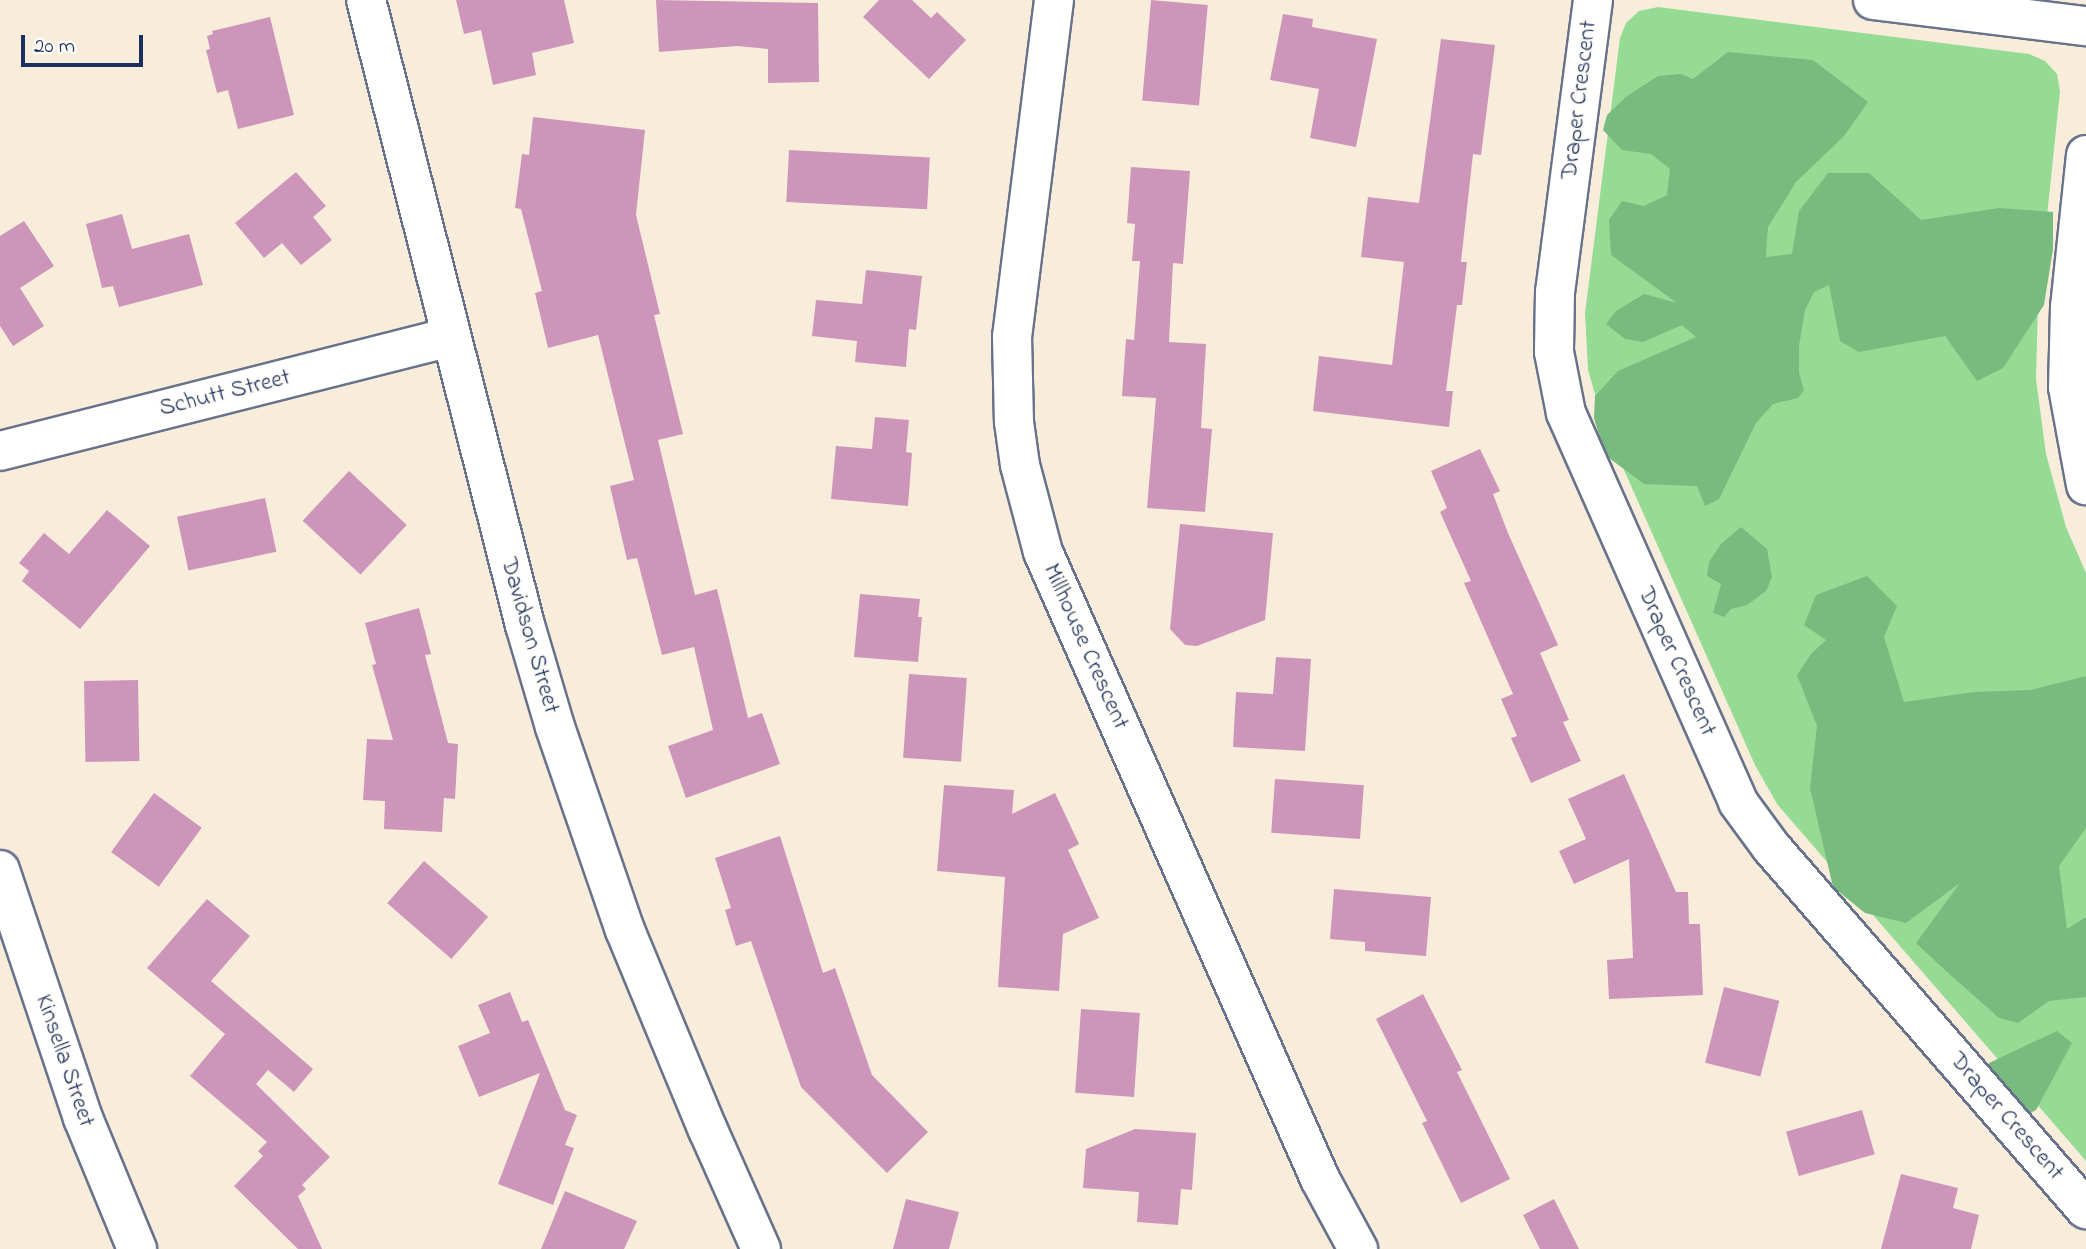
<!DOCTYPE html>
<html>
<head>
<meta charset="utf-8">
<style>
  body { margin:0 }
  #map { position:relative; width:2086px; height:1249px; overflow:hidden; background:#f8eddb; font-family:"Indie Flower",sans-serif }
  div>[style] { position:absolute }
  .green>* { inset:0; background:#95db94 }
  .forest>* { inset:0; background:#78bb7e }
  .building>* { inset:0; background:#ce95bb; transform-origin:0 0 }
  .roads { filter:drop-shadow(2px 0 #68728a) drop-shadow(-2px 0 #68728a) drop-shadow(0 2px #68728a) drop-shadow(0 -2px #68728a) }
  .street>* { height:38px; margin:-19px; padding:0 19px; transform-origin:19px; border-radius:19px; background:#fff }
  span { translate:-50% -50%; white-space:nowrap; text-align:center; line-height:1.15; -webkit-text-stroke:5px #fdfcf7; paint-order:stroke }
  .street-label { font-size:24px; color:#1b2f5e }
  .scale { position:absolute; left:21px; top:35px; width:122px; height:32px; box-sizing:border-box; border:4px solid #1b2f5e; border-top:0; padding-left:9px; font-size:21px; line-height:24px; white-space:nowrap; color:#1b2f5e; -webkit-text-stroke:5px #fdfcf7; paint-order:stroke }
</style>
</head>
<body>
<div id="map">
  <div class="green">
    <i style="clip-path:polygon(1658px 7px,2029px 54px,2045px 61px,2057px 74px,2060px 91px,2038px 304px,2036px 379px,2046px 454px,2066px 527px,2086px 573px,2086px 1161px,1777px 804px,1755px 765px,1604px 425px,1588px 370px,1585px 313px,1620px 38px,1626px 23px,1639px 11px)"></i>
  </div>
  <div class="forest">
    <i style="clip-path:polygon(1728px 52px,1813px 60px,1868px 102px,1844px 136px,1796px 182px,1768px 227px,1766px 257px,1792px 254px,1799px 211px,1828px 173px,1869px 173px,1921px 220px,1999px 208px,2053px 212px,2053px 249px,2044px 305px,2003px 368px,1977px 381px,1945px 336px,1859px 352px,1840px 341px,1829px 285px,1814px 292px,1805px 310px,1799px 346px,1799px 373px,1804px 390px,1798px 398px,1773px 404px,1756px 423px,1719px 499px,1705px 506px,1697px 486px,1644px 484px,1605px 455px,1594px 418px,1595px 396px,1618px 371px,1696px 337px,1682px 325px,1643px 342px,1625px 339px,1606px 324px,1616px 311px,1644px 294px,1677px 303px,1611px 255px,1609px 220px,1622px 201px,1644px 206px,1667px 195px,1670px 169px,1651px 154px,1622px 150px,1603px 130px,1607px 115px,1627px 96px,1658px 76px,1681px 74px,1693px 79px)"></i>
    <i style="clip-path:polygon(1741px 527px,1767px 549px,1772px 577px,1766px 591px,1747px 605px,1731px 609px,1724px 617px,1713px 613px,1721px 584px,1707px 576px,1709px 562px,1721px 544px)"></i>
    <i style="clip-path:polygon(1867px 576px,1897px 606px,1884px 637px,1904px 702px,1974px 692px,2030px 690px,2086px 676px,2086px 828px,2059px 866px,2067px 929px,2086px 917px,2086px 997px,2049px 1001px,2018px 1023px,1999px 1018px,1946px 971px,1916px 943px,1960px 883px,1906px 923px,1865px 913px,1833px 887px,1810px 788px,1817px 726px,1797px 675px,1811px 654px,1826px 640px,1804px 625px,1816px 595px)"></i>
    <i style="clip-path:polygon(2057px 1031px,2072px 1043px,2036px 1110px,2028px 1114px,1989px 1069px,1989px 1063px)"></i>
  </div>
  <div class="building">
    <i style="clip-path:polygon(456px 0,564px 0,574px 43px,532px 53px,536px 75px,493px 85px,481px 30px,464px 34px)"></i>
    <i style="clip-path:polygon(656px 0,818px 3px,819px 82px,768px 83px,768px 49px,737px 46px,659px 52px)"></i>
    <i style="clip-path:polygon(879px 0,912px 0,931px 18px,937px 12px,966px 40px,929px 79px,863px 17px)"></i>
    <i style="left:1151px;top:0;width:57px;height:101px;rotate:5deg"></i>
    <i style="clip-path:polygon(1283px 14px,1313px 19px,1312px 27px,1377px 39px,1356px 147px,1310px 138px,1319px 89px,1270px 80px)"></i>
    <i style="clip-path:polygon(270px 17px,294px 115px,238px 129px,228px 90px,217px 93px,206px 50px,210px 49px,207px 36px,213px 34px,212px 31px)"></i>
    <i style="clip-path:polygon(1441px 39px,1495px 45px,1481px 155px,1473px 154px,1461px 262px,1467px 262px,1462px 305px,1457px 305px,1446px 391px,1453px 391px,1449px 427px,1313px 411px,1319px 356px,1392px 365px,1404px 262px,1361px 257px,1368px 197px,1419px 203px)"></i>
    <i style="clip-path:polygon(533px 117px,645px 130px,636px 215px,660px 314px,654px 315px,683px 434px,658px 440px,695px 595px,717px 589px,748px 718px,762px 713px,780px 764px,686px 798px,668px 746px,713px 730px,694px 647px,662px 655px,637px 558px,627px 560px,610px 486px,634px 480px,598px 335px,548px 348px,535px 293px,542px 291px,521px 209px,515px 208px,522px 154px,529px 155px)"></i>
    <i style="left:789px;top:150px;width:141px;height:52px;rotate:3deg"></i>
    <i style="clip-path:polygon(1131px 167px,1190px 171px,1183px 264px,1173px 263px,1169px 342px,1206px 344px,1201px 428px,1212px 429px,1205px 512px,1147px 508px,1156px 398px,1122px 396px,1126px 339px,1134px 340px,1140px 261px,1132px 261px,1135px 224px,1127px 223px)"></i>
    <i style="clip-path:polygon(296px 172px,326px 206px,313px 217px,332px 240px,301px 265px,282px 243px,264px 258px,235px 223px)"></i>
    <i style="clip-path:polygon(122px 214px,132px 249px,189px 234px,203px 285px,119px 307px,113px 286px,102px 288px,86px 224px)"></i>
    <i style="clip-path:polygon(24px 221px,54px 266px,20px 288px,44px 326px,13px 346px,0 326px,0 236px)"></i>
    <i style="clip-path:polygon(866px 270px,922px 276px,916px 330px,909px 329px,906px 367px,855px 362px,857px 341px,812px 336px,816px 300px,862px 304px)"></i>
    <i style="clip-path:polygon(875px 417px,909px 420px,906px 452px,912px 453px,908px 506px,831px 499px,836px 446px,872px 449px)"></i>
    <i style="clip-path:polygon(1480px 449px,1500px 491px,1493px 494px,1508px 533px,1558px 645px,1540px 653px,1569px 720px,1563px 722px,1581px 761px,1531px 783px,1511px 738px,1517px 736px,1501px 699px,1513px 694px,1464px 583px,1471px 581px,1440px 512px,1447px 508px,1431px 471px)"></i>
    <i style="left:349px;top:471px;width:79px;height:68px;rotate:43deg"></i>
    <i style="left:265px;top:498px;width:55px;height:90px;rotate:78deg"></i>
    <i style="clip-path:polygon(107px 510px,150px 546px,80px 629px,22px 581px,29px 571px,19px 563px,44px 533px,69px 554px)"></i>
    <i style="clip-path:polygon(1180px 524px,1273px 533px,1265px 620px,1197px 646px,1185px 645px,1170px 629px)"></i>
    <i style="clip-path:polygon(860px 594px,920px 599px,918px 617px,922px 617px,918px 662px,854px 657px)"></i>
    <i style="clip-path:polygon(419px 608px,431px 654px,425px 655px,448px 743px,458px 744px,455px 799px,444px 798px,442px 832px,384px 829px,385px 801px,363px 800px,367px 739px,393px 740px,372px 665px,376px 664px,365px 623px)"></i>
    <i style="clip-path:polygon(1276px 657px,1311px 659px,1305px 751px,1233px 747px,1236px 692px,1273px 694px)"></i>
    <i style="left:909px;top:674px;width:58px;height:84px;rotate:4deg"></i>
    <i style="left:138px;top:680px;width:81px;height:54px;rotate:89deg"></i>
    <i style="clip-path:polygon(1624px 774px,1676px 892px,1688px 892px,1689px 924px,1700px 924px,1703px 995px,1609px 999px,1607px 960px,1633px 958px,1629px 859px,1574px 884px,1559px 851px,1586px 839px,1568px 799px)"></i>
    <i style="left:1275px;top:779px;width:89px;height:54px;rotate:4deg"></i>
    <i style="clip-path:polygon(944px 785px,1014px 790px,1012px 814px,1055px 793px,1079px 844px,1068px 850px,1099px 918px,1063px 934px,1059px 991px,998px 987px,1005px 877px,937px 871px)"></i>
    <i style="left:154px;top:793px;width:59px;height:73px;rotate:36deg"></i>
    <i style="clip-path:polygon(780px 836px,823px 973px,835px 968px,872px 1075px,928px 1132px,887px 1173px,801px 1087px,751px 941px,736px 946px,725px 910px,731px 908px,715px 858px)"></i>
    <i style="left:424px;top:861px;width:85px;height:56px;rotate:41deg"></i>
    <i style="clip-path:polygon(1334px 889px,1431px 897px,1426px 956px,1365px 951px,1365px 942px,1330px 939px)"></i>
    <i style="clip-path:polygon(207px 899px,250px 936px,211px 981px,313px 1069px,294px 1092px,268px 1070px,256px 1084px,330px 1157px,302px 1185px,306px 1189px,298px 1196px,322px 1249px,298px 1249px,234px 1186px,263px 1156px,258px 1151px,267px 1142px,190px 1076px,225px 1034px,147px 968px)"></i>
    <i style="left:1724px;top:987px;width:57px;height:78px;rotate:14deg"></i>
    <i style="clip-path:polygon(510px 992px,522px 1022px,528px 1020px,565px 1110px,577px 1115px,565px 1145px,574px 1148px,553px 1205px,498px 1184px,540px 1073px,479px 1097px,458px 1046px,490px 1033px,478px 1005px)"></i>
    <i style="clip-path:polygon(1423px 994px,1462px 1070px,1457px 1072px,1510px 1179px,1461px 1203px,1422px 1123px,1427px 1121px,1376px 1019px)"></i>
    <i style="left:1081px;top:1009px;width:59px;height:84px;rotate:4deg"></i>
    <i style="left:1862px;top:1110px;width:46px;height:79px;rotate:74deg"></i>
    <i style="clip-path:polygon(1135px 1129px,1196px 1133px,1192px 1190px,1181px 1189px,1178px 1225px,1137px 1222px,1139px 1192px,1083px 1188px,1086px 1149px)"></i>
    <i style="clip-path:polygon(1901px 1174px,1958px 1188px,1953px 1208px,1979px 1215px,1971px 1249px,1881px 1249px)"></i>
    <i style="clip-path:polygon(565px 1191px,637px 1221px,624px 1249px,541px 1249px)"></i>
    <i style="clip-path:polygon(906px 1199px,959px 1212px,949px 1249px,893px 1249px)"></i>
    <i style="clip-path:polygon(1554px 1199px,1579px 1249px,1540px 1249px,1523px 1215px)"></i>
  </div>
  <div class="roads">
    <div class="street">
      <i style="left:366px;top:0;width:645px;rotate:75.73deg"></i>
      <i style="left:525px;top:625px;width:106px;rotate:73.6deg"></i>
      <i style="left:555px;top:727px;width:215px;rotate:71deg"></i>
      <i style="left:625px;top:930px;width:217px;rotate:67.5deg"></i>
      <i style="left:708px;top:1130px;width:130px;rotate:66deg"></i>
      <i style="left:1054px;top:0;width:339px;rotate:97.1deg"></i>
      <i style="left:1012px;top:336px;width:86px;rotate:88.7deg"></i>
      <i style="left:1014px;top:422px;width:43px;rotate:82.1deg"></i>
      <i style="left:1020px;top:465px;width:90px;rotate:75.2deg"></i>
      <i style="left:1043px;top:552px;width:685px;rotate:66.16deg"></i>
      <i style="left:1320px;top:1179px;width:80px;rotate:61.5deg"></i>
      <i style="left:1593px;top:0;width:294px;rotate:97.4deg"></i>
      <i style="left:1555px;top:292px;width:60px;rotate:91deg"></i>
      <i style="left:1554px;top:352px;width:62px;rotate:78.9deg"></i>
      <i style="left:1566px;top:413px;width:425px;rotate:66.1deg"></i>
      <i style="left:1738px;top:802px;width:56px;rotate:53.7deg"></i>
      <i style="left:1771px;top:847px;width:480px;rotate:49deg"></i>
      <i style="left:1873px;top:0;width:215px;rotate:7deg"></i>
      <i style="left:2086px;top:155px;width:153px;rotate:96deg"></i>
      <i style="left:2070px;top:307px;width:80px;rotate:91.4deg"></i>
      <i style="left:2068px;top:387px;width:100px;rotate:79.6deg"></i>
      <i style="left:0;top:451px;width:465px;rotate:-14.2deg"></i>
      <i style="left:0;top:870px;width:262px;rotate:71.5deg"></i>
      <i style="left:83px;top:1118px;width:142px;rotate:67.6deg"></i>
    </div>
  </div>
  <div class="street-label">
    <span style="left:1580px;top:100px;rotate:-83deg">Draper Crescent</span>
    <span style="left:225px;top:394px;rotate:-14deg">Schutt Street</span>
    <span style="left:529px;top:636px;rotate:74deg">Davidson Street</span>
    <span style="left:1085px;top:647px;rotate:66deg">Millhouse Crescent</span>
    <span style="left:1676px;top:662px;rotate:66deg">Draper Crescent</span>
    <span style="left:64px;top:1061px;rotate:71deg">Kinsella Street</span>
    <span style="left:2006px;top:1117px;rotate:49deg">Draper Crescent</span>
  </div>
  <div class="scale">20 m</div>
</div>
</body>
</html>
